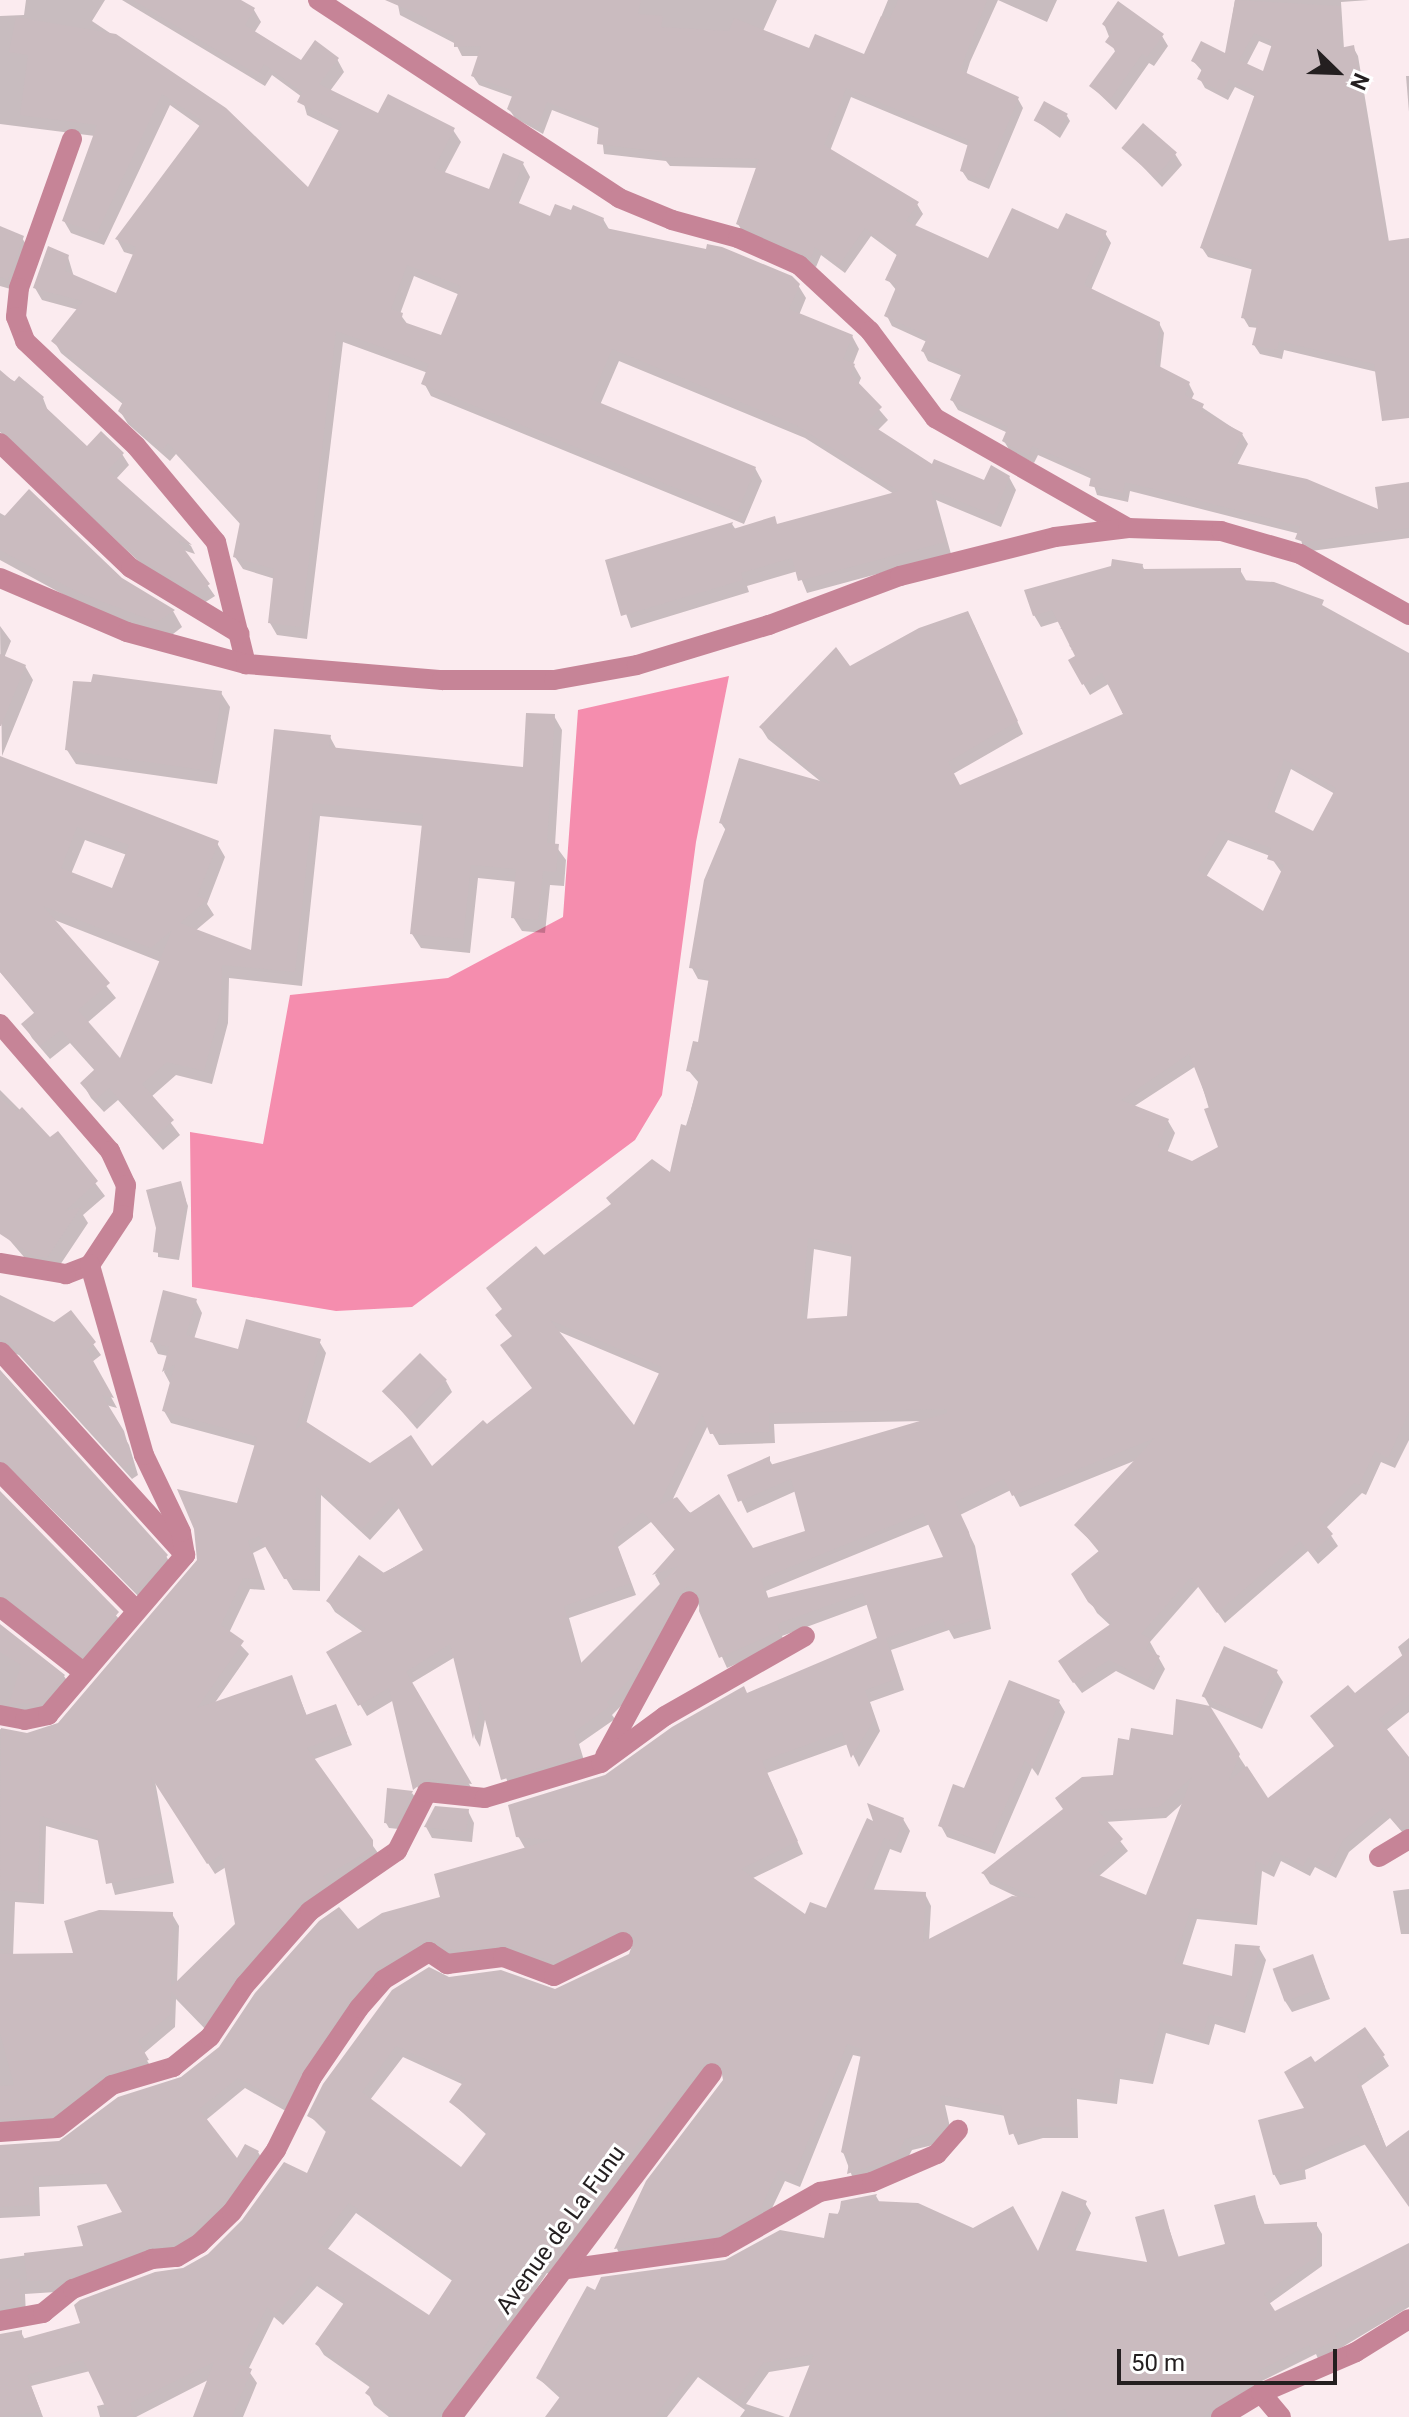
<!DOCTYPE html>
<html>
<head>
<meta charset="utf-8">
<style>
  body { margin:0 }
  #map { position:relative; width:1409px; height:2417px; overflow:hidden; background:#fbebef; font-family:Roboto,sans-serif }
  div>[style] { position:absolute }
  .forest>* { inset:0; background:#f58dae }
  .shadow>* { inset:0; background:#0003 }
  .building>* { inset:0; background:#cabbbf; transform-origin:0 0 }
  .minor>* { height:20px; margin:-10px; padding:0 10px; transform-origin:10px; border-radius:10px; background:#c68497 }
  span { translate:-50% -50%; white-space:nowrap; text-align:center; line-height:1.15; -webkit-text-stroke:6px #fff; paint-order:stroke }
  .street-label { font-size:24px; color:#241f20 }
  .north { position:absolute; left:1297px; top:32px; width:80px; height:80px; -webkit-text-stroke:6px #fff; paint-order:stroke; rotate:113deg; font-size:22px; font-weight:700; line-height:32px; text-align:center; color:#241f20 }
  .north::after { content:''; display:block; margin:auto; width:28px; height:36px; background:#241f20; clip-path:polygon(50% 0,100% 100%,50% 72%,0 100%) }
  .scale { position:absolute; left:1117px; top:2349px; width:220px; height:36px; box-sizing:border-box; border:4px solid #241f20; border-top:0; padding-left:10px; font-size:24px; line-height:28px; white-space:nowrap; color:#241f20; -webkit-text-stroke:6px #fff; paint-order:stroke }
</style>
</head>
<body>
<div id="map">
  <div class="forest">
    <i style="clip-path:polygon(729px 676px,696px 842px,662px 1095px,635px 1140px,412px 1307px,336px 1311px,192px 1287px,190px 1132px,263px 1144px,290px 995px,448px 978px,563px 917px,578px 710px)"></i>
  </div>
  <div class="shadow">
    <i style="clip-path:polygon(evenodd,26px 0,105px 0,92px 21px,225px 110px,309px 190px,340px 131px,307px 115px,302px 97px,272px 75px,265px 86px,122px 0,237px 0,254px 10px,261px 22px,254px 33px,302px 62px,337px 59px,344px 72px,330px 91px,379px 115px,453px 130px,461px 142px,444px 174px,490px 192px,523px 164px,530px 177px,518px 205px,551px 219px,603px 219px,610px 231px,798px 285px,806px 298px,799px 315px,852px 336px,859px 349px,853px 364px,861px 378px,858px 385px,888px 420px,877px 431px,933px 467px,985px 482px,1009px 477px,1016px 490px,1001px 527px,936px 500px,951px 554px,807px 593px,798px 571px,747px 586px,749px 592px,631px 628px,608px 562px,732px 524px,736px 530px,778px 526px,894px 494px,805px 438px,619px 361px,600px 405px,755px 468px,762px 481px,744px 524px,431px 396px,424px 383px,428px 373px,343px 342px,307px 639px,277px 635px,270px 623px,275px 579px,243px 569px,235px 557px,242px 526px,176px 454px,170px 461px,128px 424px,120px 411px,124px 405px,61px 353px,54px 341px,79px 310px,42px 300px,35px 288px,68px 257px,74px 277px,117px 295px,134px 255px,124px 252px,117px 239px,201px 127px,170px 105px,104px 245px,71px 233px,64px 221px,95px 136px,0 124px,0 16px,24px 15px,26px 0,414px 276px,460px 295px,442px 338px,408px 325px,400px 314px,414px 276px)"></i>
    <i style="clip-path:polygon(397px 0,777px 0,763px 31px,810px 50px,865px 56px,888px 0,1057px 0,1047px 22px,998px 0,970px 62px,966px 75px,1018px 99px,1023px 108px,989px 189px,968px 180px,962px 171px,969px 146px,851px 97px,830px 151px,917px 204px,923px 214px,914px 227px,989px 260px,1059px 232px,1105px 233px,1111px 243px,1091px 290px,1159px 323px,1164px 333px,1160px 369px,1189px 384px,1194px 394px,1191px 400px,1242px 434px,1248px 444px,1237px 465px,1381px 512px,1409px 484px,1409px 538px,1311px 551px,1303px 549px,1300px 534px,1130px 491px,1128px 502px,1097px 495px,1092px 479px,1038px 455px,1034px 463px,1010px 451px,1004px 441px,1008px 433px,958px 410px,952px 400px,963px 376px,928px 361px,923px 351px,927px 342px,892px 326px,887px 316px,897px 291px,888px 280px,898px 256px,871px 236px,845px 273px,821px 255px,816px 267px,744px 234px,738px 224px,758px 168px,670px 166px,666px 161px,604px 154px,601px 129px,552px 110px,543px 134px,515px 118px,509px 109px,513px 97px,479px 85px,473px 76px,480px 56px,462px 56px,456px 44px,400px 15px)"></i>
    <i style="clip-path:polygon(evenodd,1235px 0,1369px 0,1341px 2px,1344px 49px,1353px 47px,1358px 56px,1389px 242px,1409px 240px,1409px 401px,1377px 372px,1284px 350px,1282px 359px,1260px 354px,1254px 345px,1258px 328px,1249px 327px,1243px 317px,1254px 270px,1208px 257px,1202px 248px,1256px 97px,1235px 87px,1228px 100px,1205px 88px,1200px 79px,1203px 72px,1193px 61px,1226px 56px,1235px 0,1259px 41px,1273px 47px,1264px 74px,1246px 66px,1259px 41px)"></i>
    <i style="clip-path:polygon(1104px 24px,1162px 36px,1168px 46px,1154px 66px,1149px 63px,1116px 110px,1091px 86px,1116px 54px)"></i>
    <i style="clip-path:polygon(1406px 76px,1409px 76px,1409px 112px)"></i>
    <i style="clip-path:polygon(1067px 116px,1070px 121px,1060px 138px,1035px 120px)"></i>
    <i style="clip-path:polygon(1124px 147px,1175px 154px,1182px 165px,1162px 187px)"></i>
    <i style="clip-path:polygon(0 230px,22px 238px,29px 249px,14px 290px,0 286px)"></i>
    <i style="clip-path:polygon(0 373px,43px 398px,48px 411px,88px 448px,122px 454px,129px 465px,116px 479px,191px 546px,195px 554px,183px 550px,215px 596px,204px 603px,147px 569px,0 432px)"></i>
    <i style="clip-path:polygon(0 513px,173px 611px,182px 627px,168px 638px,90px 609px,0 560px)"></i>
    <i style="clip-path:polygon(evenodd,1142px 565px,1145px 571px,1240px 570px,1247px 582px,1409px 655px,1409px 1440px,1395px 1468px,1381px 1462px,1366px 1495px,1362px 1493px,1326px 1528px,1338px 1546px,1318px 1564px,1308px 1551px,1225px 1623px,1199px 1586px,1150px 1642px,1165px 1669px,1154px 1690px,1116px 1671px,1082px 1693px,1067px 1673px,1111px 1626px,1097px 1613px,1074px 1574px,1100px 1553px,1077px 1525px,1139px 1459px,1020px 1507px,1011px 1490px,960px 1515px,975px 1546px,991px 1629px,954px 1639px,949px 1630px,891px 1650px,904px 1690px,870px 1702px,880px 1731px,859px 1767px,848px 1744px,767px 1773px,803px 1854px,751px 1879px,806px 1917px,827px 1910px,877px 1826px,903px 1819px,910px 1831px,901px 1853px,890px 1849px,873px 1892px,925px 1894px,931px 1906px,929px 1941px,1022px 1899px,990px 1884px,983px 1873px,1114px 1777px,1238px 1755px,1268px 1801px,1335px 1747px,1313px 1716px,1355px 1696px,1403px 1657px,1398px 1647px,1409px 1638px,1409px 1712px,1385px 1731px,1409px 1761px,1409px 1840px,1390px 1818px,1349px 1852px,1336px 1878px,1315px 1867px,1310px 1876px,1281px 1861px,1274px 1877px,1262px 1871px,1257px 1925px,1197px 1919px,1182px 1966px,1234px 1979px,1259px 1948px,1266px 1960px,1245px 2033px,1215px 2024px,1209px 2045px,1166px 2033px,1153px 2084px,1120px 2079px,1117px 2104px,1077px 2099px,1078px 2138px,1043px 2138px,1018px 2145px,1006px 2116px,945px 2105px,952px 2136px,946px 2142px,912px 2150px,902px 2169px,855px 2184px,843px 2152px,862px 2057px,853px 2055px,800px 2187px,785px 2181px,765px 2223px,726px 2246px,623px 2260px,617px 2249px,648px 2182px,725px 2081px,724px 2074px,713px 2072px,553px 2277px,547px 2273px,451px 2417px,389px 2417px,374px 2405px,368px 2393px,371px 2388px,324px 2355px,317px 2344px,345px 2305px,317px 2286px,283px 2325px,274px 2317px,248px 2370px,257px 2383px,243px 2417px,195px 2417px,210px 2379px,136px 2417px,100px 2417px,97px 2406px,106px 2404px,90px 2371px,31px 2386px,43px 2417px,0 2417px,0 2335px,21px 2332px,25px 2340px,83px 2324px,209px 2255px,308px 2175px,327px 2133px,310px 2116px,448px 1979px,555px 1991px,630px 1955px,634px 1945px,625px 1941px,561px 1973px,458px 1962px,444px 1952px,382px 1981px,291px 2114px,245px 2088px,206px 2120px,238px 2162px,246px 2147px,258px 2152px,265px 2164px,180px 2255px,71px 2291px,25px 2294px,26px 2315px,0 2322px,0 2259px,85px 2247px,125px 2213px,109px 2184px,39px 2187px,40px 2216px,0 2218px,0 2146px,59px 2143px,182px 2079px,357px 1932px,443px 1898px,526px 1850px,518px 1836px,606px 1777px,747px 1696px,879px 1640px,869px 1604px,782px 1636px,785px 1643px,727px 1668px,695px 1597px,640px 1687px,612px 1715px,615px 1719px,579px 1744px,586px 1767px,510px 1790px,486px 1714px,480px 1747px,475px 1738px,455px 1657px,410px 1684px,475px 1794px,421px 1800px,394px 1700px,367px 1716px,329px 1652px,363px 1632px,335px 1612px,328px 1601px,426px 1551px,400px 1507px,370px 1540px,321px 1495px,320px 1591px,293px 1590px,267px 1546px,253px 1553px,265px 1590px,250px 1589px,229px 1633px,249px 1654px,214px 1704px,291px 1677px,307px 1716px,335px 1706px,352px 1745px,312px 1760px,378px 1853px,330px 1887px,210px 2034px,176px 1999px,175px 2027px,143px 2054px,154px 2072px,59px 2126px,0 2132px,0 1729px,22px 1735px,59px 1725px,197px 1564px,238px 1505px,256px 1446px,171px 1423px,164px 1411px,171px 1385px,164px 1372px,168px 1356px,158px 1354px,152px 1342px,196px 1301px,202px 1313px,194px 1339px,239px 1351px,319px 1341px,326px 1353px,306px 1424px,370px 1465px,431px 1469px,487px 1427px,533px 1389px,513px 1337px,543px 1258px,671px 1175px,699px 1083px,688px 1070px,699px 1044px,710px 981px,698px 979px,692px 968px,727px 832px,721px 823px,825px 785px,768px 739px,761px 728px,850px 669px,974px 625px,1023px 734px,953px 774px,960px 788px,1126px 715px,1110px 683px,1090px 695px,1070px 661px,1077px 657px,1060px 621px,1041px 627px,1034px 615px,1142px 565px,1291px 769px,1335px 794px,1314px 834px,1274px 814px,1291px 769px,1142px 565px,1228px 840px,1270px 856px,1282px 873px,1264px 914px,1206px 877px,1228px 840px,1142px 565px,1196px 1066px,1221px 1148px,1192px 1163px,1167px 1153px,1175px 1133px,1168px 1121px,1133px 1107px,1196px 1066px,1142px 565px,814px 1249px,853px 1257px,848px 1317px,807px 1320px,814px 1249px,1142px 565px,555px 1330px,660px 1374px,634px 1429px,555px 1330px,1142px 565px,924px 1421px,773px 1466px,769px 1459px,730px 1476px,747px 1513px,796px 1491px,807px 1532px,752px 1551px,672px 1501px,708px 1425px,719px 1445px,775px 1443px,774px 1424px,924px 1421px,1142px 565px,651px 1522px,676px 1551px,655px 1575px,661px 1586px,582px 1665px,569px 1618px,636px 1595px,618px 1547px,651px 1522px,1142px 565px,930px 1524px,946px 1558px,769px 1600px,766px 1591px,930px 1524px,1142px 565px,155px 1781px,215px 1874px,226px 1867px,237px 1925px,177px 1984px,179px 1926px,172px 1914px,76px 1955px,13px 1956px,15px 1902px,44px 1904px,46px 1826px,100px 1841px,115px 1895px,174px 1883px,155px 1781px,1142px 565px,1185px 1801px,1147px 1898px,1098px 1877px,1128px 1851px,1105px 1822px,1166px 1818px,1185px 1801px,1142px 565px,403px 2057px,464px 2085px,451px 2102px,487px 2135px,462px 2169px,370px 2100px,403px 2057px,1142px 565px,356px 2213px,454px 2282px,430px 2318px,327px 2250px,356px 2213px)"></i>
    <i style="clip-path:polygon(0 626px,11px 641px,4px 658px,25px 666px,33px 680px,2px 756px)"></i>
    <i style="clip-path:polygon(221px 693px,230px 707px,217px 784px,76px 764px,67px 750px)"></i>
    <i style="clip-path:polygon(evenodd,554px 716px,562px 730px,555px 845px,566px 860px,564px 886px,550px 885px,545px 933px,522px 931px,513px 917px,517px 882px,478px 878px,470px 953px,421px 948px,412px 934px,424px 826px,320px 816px,302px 986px,229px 978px,228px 1023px,212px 1084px,176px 1075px,151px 1097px,180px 1135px,163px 1150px,118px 1100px,104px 1112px,91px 1098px,83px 1084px,96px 1072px,70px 1043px,50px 1059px,32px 1038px,24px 1024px,35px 1014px,0 972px,0 759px,217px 843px,225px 857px,207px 904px,214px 915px,195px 931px,253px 953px,330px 737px,337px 750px,525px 770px,554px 716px,85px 840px,127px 855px,113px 891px,71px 874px,85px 840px,554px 716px,52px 919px,161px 962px,121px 1061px,87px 1023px,116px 998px,52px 919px)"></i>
    <i style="clip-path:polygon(0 1090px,50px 1140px,58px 1134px,105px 1196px,83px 1215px,88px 1223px,56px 1271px,24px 1257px,0 1229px)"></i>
    <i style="clip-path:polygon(180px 1184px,188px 1206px,179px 1260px,158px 1257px,158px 1228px)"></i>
    <i style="clip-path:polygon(0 1297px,55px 1324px,70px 1312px,101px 1355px,92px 1362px,117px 1408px,106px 1405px,129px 1445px,138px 1475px,132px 1479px,19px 1355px,4px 1350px,0 1357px)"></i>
    <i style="clip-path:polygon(0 1370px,166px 1556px,173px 1568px,144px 1602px,18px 1474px,0 1474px)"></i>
    <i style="clip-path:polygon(446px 1381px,452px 1392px,417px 1429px,385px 1392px)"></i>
    <i style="clip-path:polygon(0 1493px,124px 1624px,90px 1665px,0 1609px)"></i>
    <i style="clip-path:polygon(0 1626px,64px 1676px,71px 1687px,48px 1714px,0 1718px)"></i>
    <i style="clip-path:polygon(1276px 1671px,1283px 1682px,1262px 1729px,1210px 1707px,1204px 1696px)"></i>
    <i style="clip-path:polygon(1059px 1702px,1065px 1712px,1038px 1776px,1032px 1768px,995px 1854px,947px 1837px,941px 1826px,965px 1791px)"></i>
    <i style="clip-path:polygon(412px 1793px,415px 1797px,399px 1829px,389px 1828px,386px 1823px)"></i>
    <i style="clip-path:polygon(468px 1811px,474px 1823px,472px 1842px,432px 1838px,426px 1827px)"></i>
    <i style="clip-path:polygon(1409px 1889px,1409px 1934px,1401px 1934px,1393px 1891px)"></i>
    <i style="clip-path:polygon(1312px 1956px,1330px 1999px,1292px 2012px,1285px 2001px)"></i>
    <i style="clip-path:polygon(1383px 2056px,1389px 2066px,1361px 2086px,1387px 2149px,1409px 2141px,1409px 2204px,1366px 2144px,1305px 2170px,1306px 2179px,1280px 2185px,1274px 2174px,1307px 2109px,1314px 2065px)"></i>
    <i style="clip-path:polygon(876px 2196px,880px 2203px,1038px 2255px,1085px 2203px,1091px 2213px,1075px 2252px,1149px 2264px,1163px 2211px,1179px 2258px,1227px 2245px,1254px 2197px,1265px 2225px,1316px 2224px,1322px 2234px,1322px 2266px,1269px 2304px,1274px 2313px,1409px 2252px,1409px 2307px,1319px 2361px,1316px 2354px,1262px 2381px,1267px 2389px,1220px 2417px,791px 2417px,812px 2365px,769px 2372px,746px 2404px,785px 2417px,740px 2417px,745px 2410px,698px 2377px,667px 2417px,547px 2417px,561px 2399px,538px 2378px,596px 2293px,825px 2240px,843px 2203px)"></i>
  </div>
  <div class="building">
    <i style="clip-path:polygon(evenodd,133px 0,241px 0,255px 8px,245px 25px,301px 60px,315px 40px,339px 58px,319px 84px,378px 113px,388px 94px,455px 128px,434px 168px,489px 189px,503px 153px,524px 162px,509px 199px,550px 216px,555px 204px,571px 210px,573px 205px,604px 218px,601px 227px,706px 249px,707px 244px,722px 247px,792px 276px,800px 284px,789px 309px,853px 335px,843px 359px,855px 364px,851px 375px,882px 407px,867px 422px,932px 464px,934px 459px,984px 480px,991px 465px,1010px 476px,994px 515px,931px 490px,945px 542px,798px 581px,792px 558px,741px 573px,743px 580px,621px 616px,605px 560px,733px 522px,730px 530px,775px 516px,777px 524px,899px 491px,796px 425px,612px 349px,591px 399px,756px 467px,737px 513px,421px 384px,429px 364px,336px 331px,301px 627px,268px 623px,274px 569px,233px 557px,240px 522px,168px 443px,162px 450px,118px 411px,124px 400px,51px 341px,83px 301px,33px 288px,48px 246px,69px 255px,65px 271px,116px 293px,136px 247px,115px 239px,203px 121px,162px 94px,97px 233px,62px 221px,97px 125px,20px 115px,28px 55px,9px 52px,16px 17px,116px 34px,226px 108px,308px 187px,342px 124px,297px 102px,302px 92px,264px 64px,258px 75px,133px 0,407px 265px,461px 286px,441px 335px,401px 321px,403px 313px,391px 309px,407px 265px)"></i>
    <i style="clip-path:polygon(385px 0,641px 0,638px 14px,663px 16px,661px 27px,729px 31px,734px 18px,809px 48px,815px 34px,864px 54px,881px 16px,889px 20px,898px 0,987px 0,960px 70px,1019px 97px,984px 180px,960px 171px,969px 140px,846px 88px,824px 145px,919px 202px,906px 221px,988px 258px,1012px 208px,1058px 229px,1066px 213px,1107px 231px,1084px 285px,1160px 322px,1155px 364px,1190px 382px,1185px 395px,1204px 404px,1201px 411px,1243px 433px,1229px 462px,1307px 479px,1378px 509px,1375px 487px,1409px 482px,1409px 528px,1304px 542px,1295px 539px,1300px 526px,1125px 482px,1123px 493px,1089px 486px,1092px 472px,1032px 446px,1029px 455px,1020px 451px,1002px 441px,1008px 427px,950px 400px,963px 370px,921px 351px,928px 336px,884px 316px,897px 285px,885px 280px,898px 252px,865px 228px,839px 265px,815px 247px,811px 258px,736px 224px,759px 159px,662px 157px,662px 152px,597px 144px,599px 122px,547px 102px,538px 126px,525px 121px,507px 109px,514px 91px,471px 76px,481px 46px,454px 47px,454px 36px,425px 26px,427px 18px)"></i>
    <i style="clip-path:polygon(evenodd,1235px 0,1340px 6px,1340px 48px,1354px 45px,1387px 241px,1409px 238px,1409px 418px,1382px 421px,1374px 364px,1279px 341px,1277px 350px,1252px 345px,1258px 321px,1241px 318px,1253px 263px,1200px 248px,1256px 91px,1229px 79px,1223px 92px,1197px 79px,1203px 67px,1191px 61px,1201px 41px,1225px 53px,1235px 0,1254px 33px,1273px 41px,1263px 71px,1239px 60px,1254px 33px)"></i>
    <i style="clip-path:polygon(1118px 1px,1164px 34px,1147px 57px,1142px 54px,1109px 101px,1089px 86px,1116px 50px,1105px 42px,1112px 32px,1102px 24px)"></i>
    <i style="left:1044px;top:101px;width:27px;height:22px;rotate:28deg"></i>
    <i style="left:1143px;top:123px;width:45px;height:33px;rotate:41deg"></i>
    <i style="clip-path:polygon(0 226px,24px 236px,8px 280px,0 277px)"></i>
    <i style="clip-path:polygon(0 370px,14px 382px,19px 376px,44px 397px,40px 402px,87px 446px,101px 431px,124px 453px,108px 470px,192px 545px,178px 541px,210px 584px,197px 593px,139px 558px,0 430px)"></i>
    <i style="clip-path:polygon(29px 489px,122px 578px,175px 610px,157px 622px,79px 593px,0 550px,0 521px)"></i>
    <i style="clip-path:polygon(evenodd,1112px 559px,1143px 564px,1142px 569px,1241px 568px,1241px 580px,1274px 582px,1324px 600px,1322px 605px,1409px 653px,1409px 1412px,1388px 1458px,1375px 1451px,1359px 1485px,1354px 1483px,1319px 1518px,1333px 1534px,1311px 1554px,1300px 1541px,1217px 1613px,1191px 1577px,1141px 1634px,1151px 1639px,1146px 1649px,1160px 1656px,1148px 1680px,1109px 1660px,1073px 1683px,1058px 1661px,1112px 1623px,1088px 1602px,1071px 1574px,1100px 1550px,1074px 1525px,1155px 1438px,1012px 1496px,1004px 1479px,955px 1502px,969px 1532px,986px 1617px,946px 1628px,943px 1619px,886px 1638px,899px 1678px,865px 1690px,875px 1718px,851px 1758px,842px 1732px,762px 1761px,798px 1841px,741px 1869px,805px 1914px,810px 1902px,826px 1908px,867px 1818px,873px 1821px,867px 1803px,904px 1818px,895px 1842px,884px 1838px,863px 1889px,926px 1892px,923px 1942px,1012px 1896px,1036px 1898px,981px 1873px,1063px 1809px,1055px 1798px,1082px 1777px,1113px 1775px,1118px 1738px,1129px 1740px,1131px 1728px,1173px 1735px,1176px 1699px,1210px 1706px,1240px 1754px,1228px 1782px,1247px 1766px,1268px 1798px,1334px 1746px,1310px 1716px,1348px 1685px,1355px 1693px,1409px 1650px,1409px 1695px,1379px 1719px,1409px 1757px,1409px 1826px,1400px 1829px,1383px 1808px,1343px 1840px,1329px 1868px,1308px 1857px,1303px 1866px,1274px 1851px,1267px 1866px,1256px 1861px,1251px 1914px,1191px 1908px,1174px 1962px,1232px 1976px,1235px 1944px,1260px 1946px,1239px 2022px,1209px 2014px,1203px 2034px,1160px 2022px,1147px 2073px,1115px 2068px,1111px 2094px,1071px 2088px,1072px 2127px,1035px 2127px,1009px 2135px,1001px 2106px,940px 2095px,947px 2123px,940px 2131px,905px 2139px,896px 2158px,847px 2174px,850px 2157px,841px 2152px,862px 2049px,847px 2044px,794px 2176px,778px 2170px,759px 2212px,719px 2234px,614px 2249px,646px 2181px,723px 2080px,720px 2063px,706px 2061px,673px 2103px,669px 2101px,546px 2267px,540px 2263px,438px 2417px,398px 2417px,365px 2393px,372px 2384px,315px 2344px,346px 2300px,310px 2276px,276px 2314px,267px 2307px,239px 2364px,252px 2369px,232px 2417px,193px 2417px,214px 2362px,130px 2403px,134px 2417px,110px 2417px,83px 2360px,27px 2375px,41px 2412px,0 2417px,0 2334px,22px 2330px,22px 2339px,80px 2323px,74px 2305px,80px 2300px,155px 2272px,183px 2268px,208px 2254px,242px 2220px,284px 2162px,307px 2173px,328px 2127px,307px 2116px,323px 2084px,392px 1990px,429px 1967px,449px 1977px,501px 1970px,555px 1989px,629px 1954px,635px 1937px,618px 1930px,553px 1962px,507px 1945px,450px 1950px,428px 1939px,376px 1969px,348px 2001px,285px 2103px,238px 2078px,199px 2109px,237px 2158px,245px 2144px,259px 2151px,222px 2204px,173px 2244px,147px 2247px,64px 2280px,27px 2281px,24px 2253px,83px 2246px,77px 2226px,122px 2212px,100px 2173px,33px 2176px,35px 2205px,0 2207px,0 2145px,59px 2141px,118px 2097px,181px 2077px,219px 2047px,255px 1993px,319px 1921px,339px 1907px,358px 1929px,382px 1913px,440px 1897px,434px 1874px,551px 1840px,516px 1837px,508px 1805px,605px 1775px,672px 1727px,744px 1686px,747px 1693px,877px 1638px,863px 1593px,777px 1624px,780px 1631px,719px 1658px,699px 1611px,700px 1595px,688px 1586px,678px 1595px,634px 1675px,607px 1702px,610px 1706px,574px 1732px,581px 1755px,501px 1780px,480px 1701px,473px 1739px,450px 1644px,406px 1672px,472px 1784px,427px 1779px,413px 1790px,389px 1688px,358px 1706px,326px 1652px,366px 1629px,326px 1601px,359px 1555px,384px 1573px,423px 1550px,392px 1497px,362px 1529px,316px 1486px,315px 1580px,284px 1579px,259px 1536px,248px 1541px,260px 1579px,243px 1578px,221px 1625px,244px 1641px,197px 1708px,292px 1675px,306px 1715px,336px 1704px,347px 1733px,307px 1748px,373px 1840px,373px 1850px,323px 1876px,329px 1882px,300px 1902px,235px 1977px,203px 2024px,171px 1991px,170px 2015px,138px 2041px,149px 2060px,104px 2074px,52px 2115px,0 2119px,0 2086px,14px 2085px,0 2033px,0 1954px,73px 1953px,64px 1921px,99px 1910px,173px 1912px,171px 1987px,235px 1924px,222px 1854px,207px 1864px,151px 1777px,169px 1872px,106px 1884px,96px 1831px,40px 1816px,38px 1893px,0 1890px,1px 1728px,27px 1733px,58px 1723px,197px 1560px,194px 1529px,177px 1489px,237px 1503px,257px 1437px,162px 1411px,175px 1364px,162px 1372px,169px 1347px,150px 1342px,163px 1290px,197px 1299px,186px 1335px,238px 1349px,246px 1319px,321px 1339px,295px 1431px,305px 1421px,370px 1463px,411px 1435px,432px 1466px,483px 1420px,487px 1424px,532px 1388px,500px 1345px,512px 1336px,495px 1315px,502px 1309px,486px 1288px,536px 1246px,544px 1255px,611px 1204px,606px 1198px,652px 1159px,670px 1172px,681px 1124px,687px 1126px,700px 1074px,686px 1071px,693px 1041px,698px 1042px,710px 971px,689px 968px,704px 880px,727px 825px,719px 823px,739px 758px,831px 784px,759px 727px,836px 647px,850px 666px,919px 628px,968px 611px,1018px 721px,948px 762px,960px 785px,1123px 714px,1102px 673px,1082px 685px,1068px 660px,1075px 656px,1052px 610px,1033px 616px,1024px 590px,1111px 566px,1112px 559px,1284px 759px,1336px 788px,1313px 831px,1267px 808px,1284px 759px,1112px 559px,1221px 830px,1271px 848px,1267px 859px,1284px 865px,1263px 911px,1198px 870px,1221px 830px,1112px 559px,1189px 1054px,1210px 1107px,1204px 1109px,1218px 1147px,1192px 1161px,1158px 1147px,1169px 1119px,1121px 1100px,1189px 1054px,1112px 559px,808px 1238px,852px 1245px,847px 1316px,801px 1319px,808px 1238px,1112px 559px,550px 1320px,662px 1367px,634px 1425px,550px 1320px,1112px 559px,947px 1409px,947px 1413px,770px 1465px,770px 1456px,727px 1475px,738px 1502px,791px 1479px,805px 1531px,753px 1548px,719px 1494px,690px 1513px,677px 1497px,659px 1505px,702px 1414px,710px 1434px,769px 1432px,769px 1413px,947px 1409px,1112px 559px,643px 1512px,675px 1549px,652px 1575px,678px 1566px,580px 1664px,564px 1606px,631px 1583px,613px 1535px,643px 1512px,1112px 559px,923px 1513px,943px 1557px,767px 1598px,761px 1579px,923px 1513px,1112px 559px,1192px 1777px,1146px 1895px,1087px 1870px,1123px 1839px,1098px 1811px,1159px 1807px,1192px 1777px,1112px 559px,396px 2046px,466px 2078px,449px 2102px,488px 2131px,461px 2167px,362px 2092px,396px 2046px,1112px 559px,349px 2203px,454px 2277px,429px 2315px,318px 2242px,349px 2203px)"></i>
    <i style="clip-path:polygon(0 654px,26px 665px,1px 726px,0 726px)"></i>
    <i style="clip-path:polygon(93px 674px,222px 691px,210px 771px,65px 750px,73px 681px,91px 682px)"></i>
    <i style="clip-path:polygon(evenodd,526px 713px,555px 714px,547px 843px,559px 844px,556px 872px,543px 871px,538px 920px,511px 918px,516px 869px,471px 865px,463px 939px,410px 934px,423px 814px,313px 803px,295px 972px,222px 965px,221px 1008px,204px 1071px,167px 1062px,142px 1084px,174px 1120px,154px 1137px,109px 1088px,95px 1100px,80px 1083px,95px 1069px,61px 1030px,40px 1046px,21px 1024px,35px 1012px,0 972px,0 756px,219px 841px,197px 896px,207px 900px,180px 923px,251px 950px,274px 729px,331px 735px,329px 747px,523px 767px,526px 713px,77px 827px,129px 845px,112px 888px,61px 868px,77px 827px,526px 713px,43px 906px,151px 948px,172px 930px,120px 1058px,78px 1010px,110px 983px,43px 906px)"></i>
    <i style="clip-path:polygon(0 1098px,17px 1112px,22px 1107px,50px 1137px,58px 1131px,98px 1181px,65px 1211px,81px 1207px,47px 1258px,32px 1255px,0 1234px)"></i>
    <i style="clip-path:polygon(181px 1181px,186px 1200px,177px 1256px,153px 1252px,156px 1228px,146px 1190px)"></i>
    <i style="clip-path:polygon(0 1295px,54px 1322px,71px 1310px,96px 1342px,87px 1350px,114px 1398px,102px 1395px,124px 1431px,133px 1463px,124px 1468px,11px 1343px,0 1339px)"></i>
    <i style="left:420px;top:1353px;width:38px;height:54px;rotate:45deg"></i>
    <i style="clip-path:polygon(0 1370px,168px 1555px,136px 1592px,0 1459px)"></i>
    <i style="clip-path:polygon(0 1491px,119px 1612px,82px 1655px,0 1594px)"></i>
    <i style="clip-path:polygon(0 1624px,65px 1675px,41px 1703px,9px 1704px,21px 1665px,0 1652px)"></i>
    <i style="left:1224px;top:1646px;width:59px;height:55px;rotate:24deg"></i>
    <i style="clip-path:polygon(1009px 1680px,1060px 1700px,1032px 1768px,1025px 1760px,989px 1844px,938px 1826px,953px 1784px,964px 1788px)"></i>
    <i style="clip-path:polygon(387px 1788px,413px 1791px,396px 1824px,384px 1823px)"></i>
    <i style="clip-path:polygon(435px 1806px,469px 1809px,466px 1832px,424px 1827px)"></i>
    <i style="left:1313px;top:1954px;width:35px;height:43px;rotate:70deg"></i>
    <i style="clip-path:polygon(1365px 2027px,1385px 2055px,1357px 2075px,1386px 2147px,1409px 2130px,1409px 2207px,1358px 2135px,1300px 2159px,1302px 2169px,1273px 2175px,1258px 2120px,1304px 2108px,1284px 2072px,1311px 2056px,1315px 2062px)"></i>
    <i style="clip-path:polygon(1062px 2191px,1087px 2201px,1067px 2249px,1147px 2262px,1135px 2217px,1164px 2209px,1177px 2257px,1225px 2244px,1214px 2205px,1255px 2195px,1262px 2224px,1317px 2222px,1317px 2256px,1264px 2294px,1275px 2311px,1409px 2243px,1409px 2297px,1335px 2334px,1337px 2339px,1312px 2352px,1309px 2345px,1258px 2371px,1263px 2378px,1203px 2417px,1068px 2417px,1065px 2409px,1044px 2417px,789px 2417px,814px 2354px,763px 2363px,737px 2400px,692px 2368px,654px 2417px,545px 2417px,562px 2394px,536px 2378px,587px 2286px,595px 2290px,601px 2277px,725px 2260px,780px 2230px,824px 2238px,829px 2213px,839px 2214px,841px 2201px,877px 2194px,874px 2201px,918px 2203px,973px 2228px,1013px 2206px,1038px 2251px)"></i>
    <i style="clip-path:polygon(0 2279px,20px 2279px,21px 2304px,0 2308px)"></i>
  </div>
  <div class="minor">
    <i style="left:318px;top:0;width:360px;rotate:33.3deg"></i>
    <i style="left:619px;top:198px;width:57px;rotate:22.5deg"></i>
    <i style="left:672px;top:220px;width:68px;rotate:15.3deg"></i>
    <i style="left:738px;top:238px;width:67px;rotate:23.9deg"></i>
    <i style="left:799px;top:265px;width:97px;rotate:42.9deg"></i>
    <i style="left:870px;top:331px;width:109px;rotate:53.2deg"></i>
    <i style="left:935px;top:418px;width:222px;rotate:29.7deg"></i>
    <i style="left:72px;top:139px;width:158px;rotate:109.6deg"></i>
    <i style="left:19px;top:288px;width:29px;rotate:96deg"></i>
    <i style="left:16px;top:317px;width:26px;rotate:69deg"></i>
    <i style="left:25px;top:341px;width:153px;rotate:43.4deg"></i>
    <i style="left:136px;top:446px;width:125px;rotate:50.2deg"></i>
    <i style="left:216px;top:542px;width:126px;rotate:76.2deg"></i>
    <i style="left:0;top:443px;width:181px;rotate:43.7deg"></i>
    <i style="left:131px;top:568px;width:127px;rotate:31.2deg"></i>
    <i style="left:0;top:578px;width:138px;rotate:23deg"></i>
    <i style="left:127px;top:632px;width:123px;rotate:15.1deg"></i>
    <i style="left:246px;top:664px;width:197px;rotate:4.7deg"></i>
    <i style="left:442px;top:680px;width:112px"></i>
    <i style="left:554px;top:680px;width:84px;rotate:-10.2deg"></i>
    <i style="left:637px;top:665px;width:138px;rotate:-16.9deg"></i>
    <i style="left:769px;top:625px;width:140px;rotate:-20.5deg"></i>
    <i style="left:900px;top:576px;width:160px;rotate:-14.1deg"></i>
    <i style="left:1055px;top:537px;width:74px;rotate:-7deg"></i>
    <i style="left:1128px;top:528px;width:93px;rotate:1.8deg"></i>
    <i style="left:1221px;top:531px;width:82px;rotate:16.2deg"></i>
    <i style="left:1300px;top:554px;width:125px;rotate:29.2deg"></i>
    <i style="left:0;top:1024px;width:168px;rotate:49.1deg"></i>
    <i style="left:110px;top:1151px;width:38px;rotate:65deg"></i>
    <i style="left:126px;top:1185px;width:30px;rotate:96deg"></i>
    <i style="left:123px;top:1215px;width:60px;rotate:123.4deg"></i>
    <i style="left:90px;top:1265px;width:26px;rotate:159deg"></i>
    <i style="left:66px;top:1274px;width:67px;rotate:-170.5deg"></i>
    <i style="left:1px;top:1352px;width:274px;rotate:47.8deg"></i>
    <i style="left:0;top:1472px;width:194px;rotate:45.4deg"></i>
    <i style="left:0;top:1607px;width:104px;rotate:38deg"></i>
    <i style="left:0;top:1715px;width:25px;rotate:11deg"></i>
    <i style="left:25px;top:1720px;width:24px;rotate:-12deg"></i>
    <i style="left:48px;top:1715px;width:211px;rotate:-49.4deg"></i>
    <i style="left:185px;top:1555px;width:23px;rotate:-100deg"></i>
    <i style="left:181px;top:1532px;width:85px;rotate:-115.7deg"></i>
    <i style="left:144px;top:1455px;width:198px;rotate:-105.9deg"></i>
    <i style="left:605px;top:1756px;width:176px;rotate:-61.5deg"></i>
    <i style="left:1379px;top:1857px;width:35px;rotate:-31deg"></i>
    <i style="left:0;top:2132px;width:57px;rotate:-4deg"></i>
    <i style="left:57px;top:2128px;width:70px;rotate:-38deg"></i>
    <i style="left:112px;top:2085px;width:64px;rotate:-16.4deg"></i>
    <i style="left:173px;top:2067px;width:48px;rotate:-39deg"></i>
    <i style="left:210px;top:2037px;width:63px;rotate:-56.1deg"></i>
    <i style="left:245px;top:1985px;width:98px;rotate:-48.7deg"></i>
    <i style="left:310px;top:1911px;width:106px;rotate:-34.6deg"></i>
    <i style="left:397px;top:1851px;width:66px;rotate:-63deg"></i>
    <i style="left:427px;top:1792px;width:58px;rotate:5.9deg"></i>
    <i style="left:485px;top:1798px;width:121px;rotate:-16.8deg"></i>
    <i style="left:601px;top:1763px;width:79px;rotate:-36.3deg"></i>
    <i style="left:665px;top:1716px;width:161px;rotate:-29.7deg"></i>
    <i style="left:567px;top:2269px;width:158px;rotate:-8deg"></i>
    <i style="left:723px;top:2247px;width:112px;rotate:-29.6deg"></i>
    <i style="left:820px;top:2192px;width:53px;rotate:-10.9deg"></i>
    <i style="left:872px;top:2182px;width:71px;rotate:-23.3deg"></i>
    <i style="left:937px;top:2154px;width:32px;rotate:-49deg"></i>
    <i style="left:0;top:2321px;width:44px;rotate:-10.5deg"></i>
    <i style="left:43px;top:2313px;width:38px;rotate:-39deg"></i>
    <i style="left:73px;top:2289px;width:85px;rotate:-20.8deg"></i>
    <i style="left:152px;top:2259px;width:25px;rotate:-5deg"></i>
    <i style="left:177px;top:2257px;width:26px;rotate:-31deg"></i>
    <i style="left:199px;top:2244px;width:46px;rotate:-44.1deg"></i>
    <i style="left:232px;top:2212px;width:76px;rotate:-54.6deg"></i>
    <i style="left:276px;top:2150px;width:81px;rotate:-63.7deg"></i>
    <i style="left:312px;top:2077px;width:83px;rotate:-55.7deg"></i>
    <i style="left:359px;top:2008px;width:37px;rotate:-49deg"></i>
    <i style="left:383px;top:1980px;width:54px;rotate:-31.3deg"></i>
    <i style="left:429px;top:1952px;width:22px;rotate:34deg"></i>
    <i style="left:447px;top:1964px;width:56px;rotate:-7.1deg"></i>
    <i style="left:503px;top:1957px;width:54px;rotate:20.4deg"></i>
    <i style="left:554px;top:1976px;width:77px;rotate:-26.2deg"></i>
    <i style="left:1261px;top:2393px;width:31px;rotate:50deg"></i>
    <i style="left:452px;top:2417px;width:431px;rotate:-52.9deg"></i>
    <i style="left:1221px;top:2417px;width:47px;rotate:-31deg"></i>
    <i style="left:1261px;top:2393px;width:103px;rotate:-23.3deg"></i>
    <i style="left:1356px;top:2352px;width:62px;rotate:-31.9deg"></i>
  </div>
  <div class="street-label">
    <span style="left:561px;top:2230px;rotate:-54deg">Avenue de La Funu</span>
  </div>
  <div class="north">N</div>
  <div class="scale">50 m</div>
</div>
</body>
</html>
